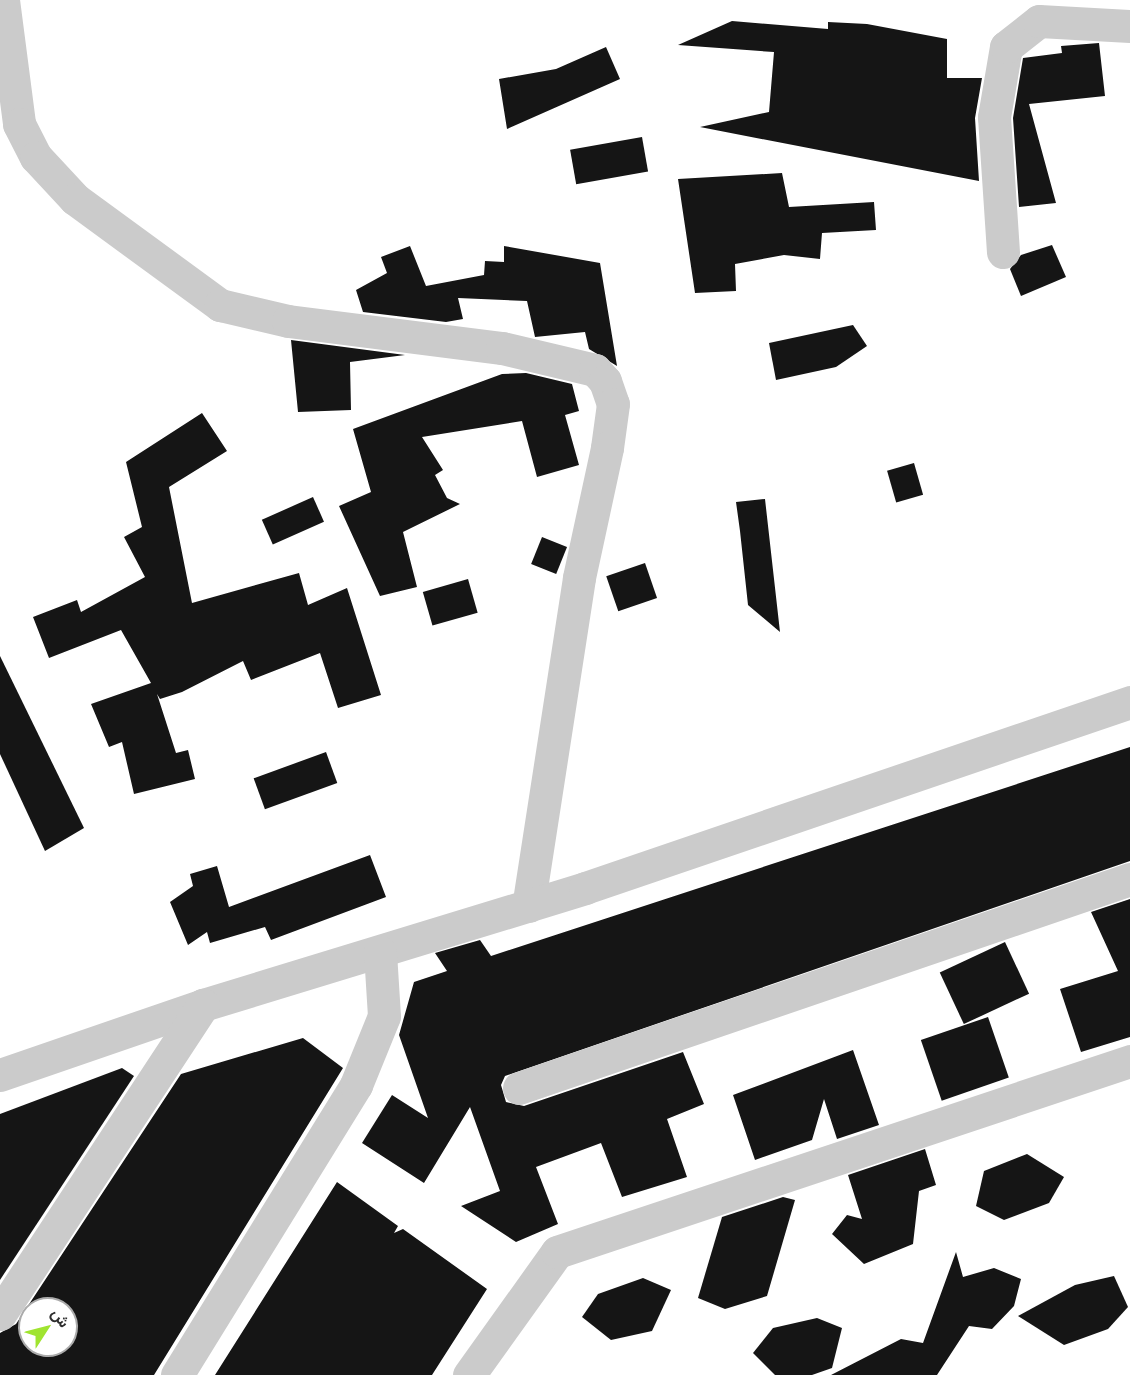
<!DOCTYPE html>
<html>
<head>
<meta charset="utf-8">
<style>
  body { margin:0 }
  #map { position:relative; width:1130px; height:1375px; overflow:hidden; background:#fff; font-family:"Noto Sans",Vazirmatn,sans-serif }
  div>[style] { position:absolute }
  .building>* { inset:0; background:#151515; transform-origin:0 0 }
  .minor>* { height:33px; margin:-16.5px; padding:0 16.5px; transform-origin:16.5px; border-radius:16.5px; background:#cbcbcb }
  span { translate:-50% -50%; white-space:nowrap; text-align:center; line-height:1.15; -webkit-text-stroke:6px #fff; paint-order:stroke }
  .north { position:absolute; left:18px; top:1297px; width:60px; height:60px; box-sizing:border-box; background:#fff; border:2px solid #ababab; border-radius:50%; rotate:54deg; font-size:16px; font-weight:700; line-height:24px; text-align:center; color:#2e2e2e }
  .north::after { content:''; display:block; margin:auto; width:21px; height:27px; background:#a0e430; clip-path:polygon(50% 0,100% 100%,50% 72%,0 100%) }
</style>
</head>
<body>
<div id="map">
  <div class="building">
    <i style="clip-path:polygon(732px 21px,828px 29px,828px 22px,867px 24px,947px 39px,947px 78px,982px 78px,975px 118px,979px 181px,700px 127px,769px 112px,774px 52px,678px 45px)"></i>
    <i style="clip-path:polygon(1099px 43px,1105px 96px,1029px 104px,1056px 203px,1019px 207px,1013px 118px,1023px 58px,1062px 53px,1061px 46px)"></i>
    <i style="clip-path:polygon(606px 47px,620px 79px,507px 129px,499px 79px,556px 69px)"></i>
    <i style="left:642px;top:137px;width:35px;height:73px;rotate:80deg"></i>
    <i style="clip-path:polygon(782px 173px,789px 207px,874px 202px,876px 230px,822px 233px,820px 259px,784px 255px,735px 264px,736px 291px,695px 293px,678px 179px)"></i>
    <i style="clip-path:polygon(1052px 245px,1066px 277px,1021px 296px,1010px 269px,1021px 255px)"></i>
    <i style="clip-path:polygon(410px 246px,426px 286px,484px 275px,485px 261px,504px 262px,504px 246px,600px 263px,617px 366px,589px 349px,585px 332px,535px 337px,527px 301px,458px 298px,463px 319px,446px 322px,363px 312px,356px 290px,387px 273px,381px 257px)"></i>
    <i style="clip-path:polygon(853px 325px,867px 346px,836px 367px,776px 380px,769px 343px)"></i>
    <i style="clip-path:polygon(291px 340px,405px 355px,350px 362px,351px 410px,298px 412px)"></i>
    <i style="clip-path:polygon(526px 373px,572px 384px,579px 411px,565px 415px,579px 465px,537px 477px,522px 421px,422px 437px,443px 470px,435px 475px,447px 498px,460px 504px,403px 532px,417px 587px,380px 596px,339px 506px,371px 492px,353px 429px,502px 374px)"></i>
    <i style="clip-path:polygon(202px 413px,227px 451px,169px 487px,192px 603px,299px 573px,308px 605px,347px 588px,381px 695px,338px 708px,320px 653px,251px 680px,243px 661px,182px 692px,160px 699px,157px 694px,176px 753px,188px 750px,195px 779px,134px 794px,122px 742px,109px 747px,91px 704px,151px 683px,121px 630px,49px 658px,33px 617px,77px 600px,81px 612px,145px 577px,124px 537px,142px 527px,126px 462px)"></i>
    <i style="left:914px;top:463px;width:33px;height:28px;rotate:74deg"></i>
    <i style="left:313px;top:497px;width:27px;height:56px;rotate:66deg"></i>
    <i style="clip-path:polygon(765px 499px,780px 632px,748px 605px,740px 531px,736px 502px)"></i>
    <i style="left:542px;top:537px;width:27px;height:29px;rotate:22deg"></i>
    <i style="left:645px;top:563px;width:37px;height:41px;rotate:71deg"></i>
    <i style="left:468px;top:579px;width:35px;height:47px;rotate:74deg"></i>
    <i style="clip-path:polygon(0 656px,84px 828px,45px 851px,0 754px)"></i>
    <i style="clip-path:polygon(1130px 747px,1130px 861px,505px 1076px,501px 1085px,506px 1102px,524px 1106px,683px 1052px,704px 1104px,667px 1119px,687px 1177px,622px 1197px,601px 1143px,536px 1167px,558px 1224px,516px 1242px,461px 1206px,500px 1191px,470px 1107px,424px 1183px,362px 1143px,392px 1095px,428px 1118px,399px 1035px,414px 982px,447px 971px,435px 953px,480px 940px,491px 956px)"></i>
    <i style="left:326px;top:752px;width:33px;height:77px;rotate:70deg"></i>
    <i style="clip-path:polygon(370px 855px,386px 897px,271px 940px,265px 927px,210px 943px,207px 932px,188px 945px,170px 902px,193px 886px,190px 874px,217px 866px,229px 907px)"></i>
    <i style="clip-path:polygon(1130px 899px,1130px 1037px,1081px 1052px,1060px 989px,1118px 971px,1091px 912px)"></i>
    <i style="left:1005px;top:942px;width:57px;height:72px;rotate:65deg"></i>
    <i style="left:988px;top:1017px;width:64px;height:71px;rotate:71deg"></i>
    <i style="clip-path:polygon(evenodd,303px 1038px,343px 1068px,154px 1375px,0 1375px,0 1333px,16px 1324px,181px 1074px,303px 1038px,30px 1309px,66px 1309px,66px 1345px,30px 1345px,30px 1309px)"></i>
    <i style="clip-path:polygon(853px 1050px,879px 1125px,837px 1139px,824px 1099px,812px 1140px,755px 1160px,733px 1095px)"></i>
    <i style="clip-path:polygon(122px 1068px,134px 1076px,0 1280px,0 1114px)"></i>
    <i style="clip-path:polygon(925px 1149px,936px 1185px,919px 1191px,913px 1244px,864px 1264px,832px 1234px,847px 1215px,862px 1219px,848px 1175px)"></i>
    <i style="clip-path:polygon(1027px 1154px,1064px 1177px,1049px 1203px,1004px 1220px,976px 1206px,984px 1171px)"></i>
    <i style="clip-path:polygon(337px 1182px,398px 1226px,394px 1233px,403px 1229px,487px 1289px,432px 1375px,215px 1375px)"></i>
    <i style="clip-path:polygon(783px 1197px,795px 1200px,767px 1296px,725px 1309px,698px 1298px,722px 1217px)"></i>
    <i style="clip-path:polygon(956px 1252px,963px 1277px,994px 1268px,1021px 1279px,1014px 1306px,992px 1329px,969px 1326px,937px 1375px,831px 1375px,901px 1339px,923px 1343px)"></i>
    <i style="clip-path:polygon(1114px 1276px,1128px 1307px,1108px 1329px,1064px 1345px,1018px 1316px,1075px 1285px)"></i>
    <i style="clip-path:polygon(643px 1278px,671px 1290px,652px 1331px,611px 1340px,582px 1317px,598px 1294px)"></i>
    <i style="clip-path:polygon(817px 1318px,842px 1328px,832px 1368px,812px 1375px,775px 1375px,753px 1353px,773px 1328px)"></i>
  </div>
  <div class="minor">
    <i style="left:3px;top:0;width:125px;rotate:82.6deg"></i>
    <i style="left:19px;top:124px;width:37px;rotate:63deg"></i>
    <i style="left:36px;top:157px;width:57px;rotate:47.1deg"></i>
    <i style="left:75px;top:199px;width:180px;rotate:36.2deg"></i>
    <i style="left:220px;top:305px;width:70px;rotate:13.2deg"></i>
    <i style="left:288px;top:321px;width:216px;rotate:7.2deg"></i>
    <i style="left:502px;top:348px;width:96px;rotate:13.3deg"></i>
    <i style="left:595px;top:370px;width:15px;rotate:48deg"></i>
    <i style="left:605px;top:381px;width:24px;rotate:71deg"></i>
    <i style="left:613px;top:404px;width:44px;rotate:97.8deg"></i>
    <i style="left:607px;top:448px;width:133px;rotate:102.2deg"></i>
    <i style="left:579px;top:578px;width:332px;rotate:98.8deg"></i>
    <i style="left:1003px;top:252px;width:135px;rotate:-93.8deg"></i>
    <i style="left:994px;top:117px;width:71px;rotate:-80.3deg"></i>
    <i style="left:1006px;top:47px;width:42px;rotate:-38.2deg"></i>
    <i style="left:1039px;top:21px;width:91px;rotate:3.1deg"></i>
    <i style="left:0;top:1075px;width:215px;rotate:-19deg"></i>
    <i style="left:203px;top:1005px;width:400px;rotate:-17deg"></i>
    <i style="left:585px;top:888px;width:576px;rotate:-18.84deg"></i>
    <i style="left:519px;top:1088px;width:646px;rotate:-18.88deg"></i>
    <i style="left:0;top:1314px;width:370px;rotate:-56.7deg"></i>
    <i style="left:177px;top:1375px;width:341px;rotate:-58.3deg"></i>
    <i style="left:356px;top:1085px;width:74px;rotate:-67.9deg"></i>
    <i style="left:384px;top:1016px;width:64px;rotate:-93.6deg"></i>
    <i style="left:469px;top:1375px;width:151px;rotate:-54.4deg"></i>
    <i style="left:557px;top:1252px;width:604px;rotate:-18.43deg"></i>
  </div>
  <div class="north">ش</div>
</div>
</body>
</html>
